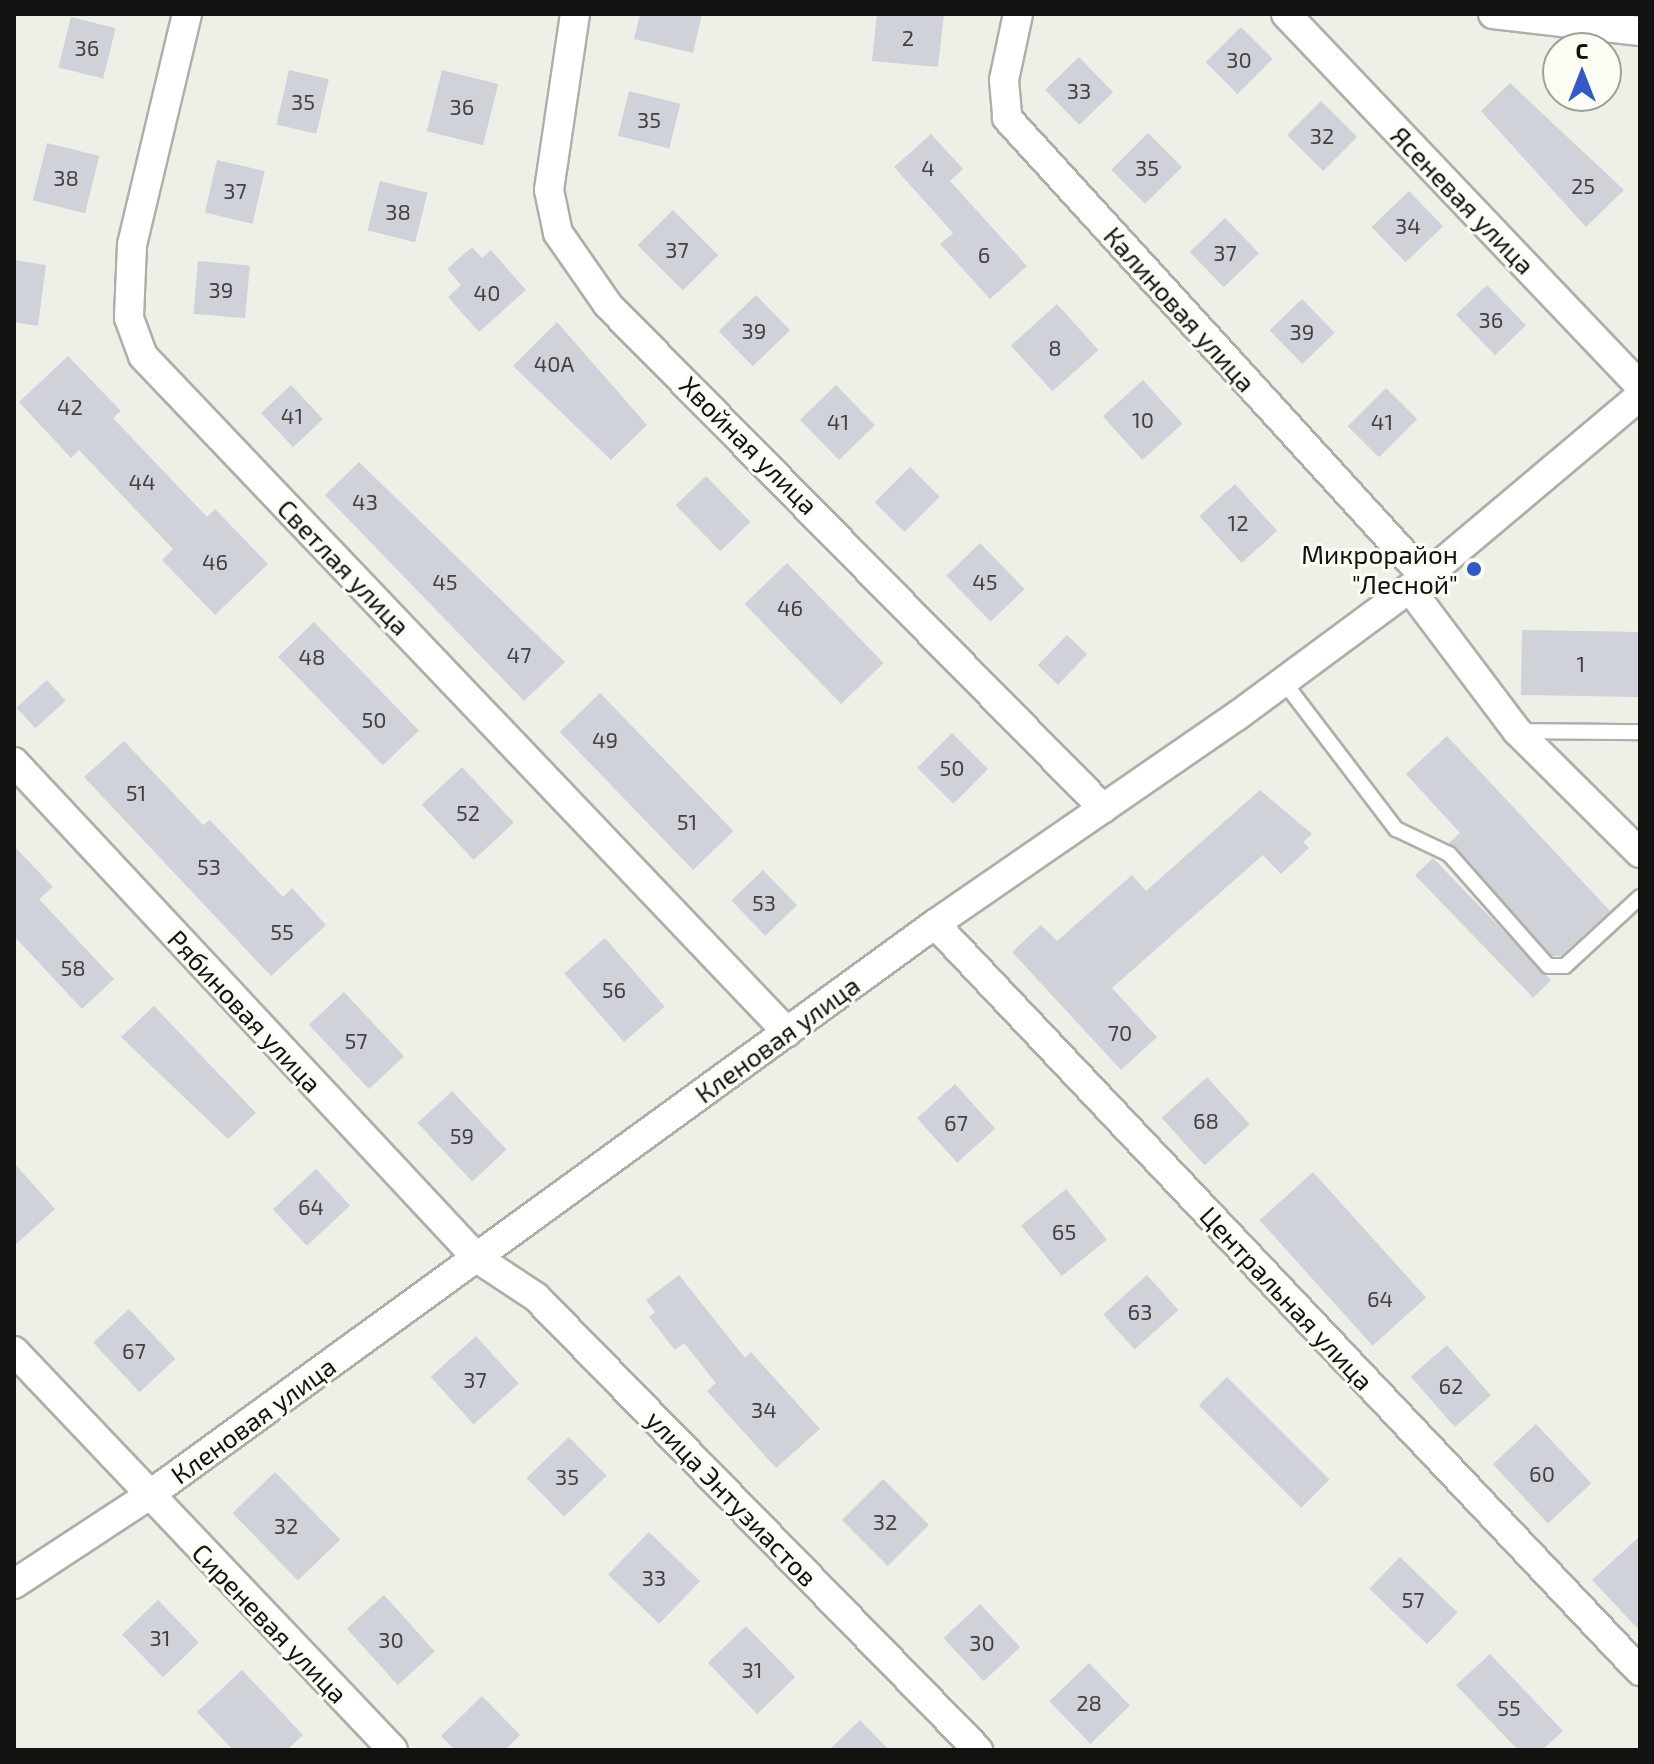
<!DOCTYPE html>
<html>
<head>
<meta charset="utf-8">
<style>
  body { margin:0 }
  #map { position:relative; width:1654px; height:1764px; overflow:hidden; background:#eef0e8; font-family:"Exo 2",sans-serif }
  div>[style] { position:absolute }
  .building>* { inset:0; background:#cfd2d9; transform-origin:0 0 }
  .roads { filter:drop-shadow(2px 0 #adafa8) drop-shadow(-2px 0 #adafa8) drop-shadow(0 2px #adafa8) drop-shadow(0 -2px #adafa8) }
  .lane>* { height:14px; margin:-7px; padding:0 7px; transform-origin:7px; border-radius:7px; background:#fff }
  .street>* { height:28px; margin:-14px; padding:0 14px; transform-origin:14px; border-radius:14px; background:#fff }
  .dots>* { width:22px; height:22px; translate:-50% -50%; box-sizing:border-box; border:4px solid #fbfdf5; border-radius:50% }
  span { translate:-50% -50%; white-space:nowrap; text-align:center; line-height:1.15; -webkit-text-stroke:6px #fbfdf5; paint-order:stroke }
  .number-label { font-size:22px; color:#414242 }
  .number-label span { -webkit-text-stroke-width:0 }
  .street-label { font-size:26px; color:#121210 }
  .poi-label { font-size:26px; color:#121210 }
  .right { translate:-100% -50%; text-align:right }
  .frame { position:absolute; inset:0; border:16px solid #121210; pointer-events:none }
  .north { position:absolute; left:1542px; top:32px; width:80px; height:80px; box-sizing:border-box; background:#fbfdf5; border:2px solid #9e9f99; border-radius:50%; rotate:0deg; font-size:22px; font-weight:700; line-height:32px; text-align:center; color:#121210 }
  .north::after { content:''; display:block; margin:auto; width:28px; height:36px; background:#3359c9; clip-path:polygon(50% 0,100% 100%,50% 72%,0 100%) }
</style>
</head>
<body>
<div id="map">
  <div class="building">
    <i style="clip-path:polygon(640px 14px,702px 14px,693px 53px,634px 39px)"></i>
    <i style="clip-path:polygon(877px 14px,944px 14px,938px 67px,872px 61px)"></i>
    <i style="left:71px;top:17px;width:46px;height:52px;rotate:14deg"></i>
    <i style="left:1241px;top:27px;width:45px;height:50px;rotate:45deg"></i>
    <i style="left:1079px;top:57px;width:49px;height:47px;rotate:46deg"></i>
    <i style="left:289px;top:70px;width:41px;height:56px;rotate:13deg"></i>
    <i style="left:442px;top:70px;width:58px;height:63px;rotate:14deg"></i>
    <i style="clip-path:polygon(1510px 83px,1624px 190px,1586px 227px,1481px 111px)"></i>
    <i style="left:629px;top:91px;width:53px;height:46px;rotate:14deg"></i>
    <i style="left:1321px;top:101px;width:51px;height:48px;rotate:45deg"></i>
    <i style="left:1148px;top:133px;width:48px;height:52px;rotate:45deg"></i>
    <i style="clip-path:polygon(931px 134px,963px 169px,950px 181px,1027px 266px,990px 299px,940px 244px,953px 233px,894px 167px)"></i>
    <i style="left:47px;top:143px;width:54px;height:59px;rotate:14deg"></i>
    <i style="left:217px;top:160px;width:49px;height:54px;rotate:13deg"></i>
    <i style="left:380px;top:181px;width:49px;height:51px;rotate:14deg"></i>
    <i style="left:1409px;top:191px;width:49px;height:52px;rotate:46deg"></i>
    <i style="left:673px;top:210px;width:64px;height:50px;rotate:45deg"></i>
    <i style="left:1225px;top:218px;width:49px;height:49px;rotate:46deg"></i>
    <i style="clip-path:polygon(472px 247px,482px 258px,491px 250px,526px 290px,479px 332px,448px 297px,461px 285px,447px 269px)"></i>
    <i style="clip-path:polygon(14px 260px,46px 265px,38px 326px,14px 322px)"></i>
    <i style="left:198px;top:261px;width:52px;height:53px;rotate:5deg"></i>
    <i style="left:1487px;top:285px;width:56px;height:43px;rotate:46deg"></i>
    <i style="left:756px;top:295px;width:49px;height:52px;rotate:46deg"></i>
    <i style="left:1302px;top:299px;width:47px;height:45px;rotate:46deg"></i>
    <i style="left:1057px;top:304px;width:62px;height:62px;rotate:48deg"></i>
    <i style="clip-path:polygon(557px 322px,647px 425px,611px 460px,513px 366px)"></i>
    <i style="clip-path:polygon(68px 356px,121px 411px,113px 418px,207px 517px,215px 509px,268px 564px,215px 615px,162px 560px,173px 549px,79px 450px,71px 458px,19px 402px)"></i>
    <i style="left:1143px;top:380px;width:59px;height:54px;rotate:48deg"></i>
    <i style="left:291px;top:385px;width:47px;height:41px;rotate:47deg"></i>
    <i style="left:836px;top:385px;width:56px;height:50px;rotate:46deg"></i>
    <i style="left:1386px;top:388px;width:44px;height:54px;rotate:45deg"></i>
    <i style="clip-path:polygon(359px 462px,565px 662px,524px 701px,325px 495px)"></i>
    <i style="left:910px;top:467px;width:42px;height:50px;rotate:45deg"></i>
    <i style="left:706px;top:476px;width:64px;height:42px;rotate:46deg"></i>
    <i style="left:1235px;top:484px;width:63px;height:48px;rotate:48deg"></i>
    <i style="left:980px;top:543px;width:64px;height:47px;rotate:46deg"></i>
    <i style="left:787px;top:563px;width:139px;height:59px;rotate:46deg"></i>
    <i style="left:314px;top:622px;width:151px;height:50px;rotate:46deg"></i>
    <i style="left:1522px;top:630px;width:118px;height:65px;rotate:1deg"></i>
    <i style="left:1067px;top:635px;width:28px;height:42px;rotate:44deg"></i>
    <i style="left:47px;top:680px;width:28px;height:41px;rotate:48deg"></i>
    <i style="left:600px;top:693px;width:192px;height:56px;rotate:46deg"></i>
    <i style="left:952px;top:733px;width:51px;height:49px;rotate:45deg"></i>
    <i style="clip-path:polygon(1447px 736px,1610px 911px,1561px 956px,1552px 956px,1449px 843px,1460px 833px,1406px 774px)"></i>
    <i style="clip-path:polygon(124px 741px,203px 825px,210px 820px,283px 897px,292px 888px,326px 925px,271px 976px,84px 777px)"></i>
    <i style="left:462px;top:767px;width:76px;height:55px;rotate:47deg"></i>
    <i style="clip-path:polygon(1260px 790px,1312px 834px,1303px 842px,1309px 848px,1281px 874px,1263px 855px,1112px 988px,1157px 1037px,1121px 1070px,1012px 952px,1041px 925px,1057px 941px,1132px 875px,1146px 891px)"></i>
    <i style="clip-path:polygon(14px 846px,53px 887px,39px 899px,114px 979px,82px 1009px,14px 936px)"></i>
    <i style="left:1433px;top:858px;width:170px;height:25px;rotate:46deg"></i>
    <i style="left:763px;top:870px;width:49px;height:44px;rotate:46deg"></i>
    <i style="left:605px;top:938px;width:91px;height:54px;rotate:49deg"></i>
    <i style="left:344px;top:992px;width:88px;height:48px;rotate:47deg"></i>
    <i style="clip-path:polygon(154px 1006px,256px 1113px,228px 1139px,121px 1037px)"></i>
    <i style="left:1207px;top:1077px;width:64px;height:61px;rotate:48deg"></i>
    <i style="left:955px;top:1084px;width:60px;height:51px;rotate:48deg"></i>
    <i style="left:452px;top:1091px;width:80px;height:47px;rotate:47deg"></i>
    <i style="clip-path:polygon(14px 1163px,55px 1209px,14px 1246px)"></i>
    <i style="left:316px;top:1169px;width:50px;height:59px;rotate:47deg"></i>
    <i style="left:1313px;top:1172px;width:169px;height:72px;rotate:48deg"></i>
    <i style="left:1066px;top:1189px;width:65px;height:58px;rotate:51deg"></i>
    <i style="clip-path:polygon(679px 1275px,745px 1358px,751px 1352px,820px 1429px,776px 1468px,707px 1391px,716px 1383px,684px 1343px,675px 1350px,649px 1317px,655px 1312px,646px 1300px)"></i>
    <i style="left:1147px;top:1275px;width:47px;height:59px;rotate:48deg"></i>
    <i style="left:129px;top:1309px;width:68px;height:49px;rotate:47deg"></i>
    <i style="left:476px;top:1336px;width:64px;height:61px;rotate:48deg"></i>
    <i style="left:1447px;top:1345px;width:67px;height:48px;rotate:49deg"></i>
    <i style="left:1227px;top:1377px;width:145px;height:40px;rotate:45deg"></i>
    <i style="left:1536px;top:1424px;width:81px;height:59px;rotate:47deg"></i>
    <i style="left:569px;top:1437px;width:54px;height:59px;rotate:46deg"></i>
    <i style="left:275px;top:1472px;width:94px;height:59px;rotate:46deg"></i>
    <i style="left:883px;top:1479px;width:65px;height:58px;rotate:45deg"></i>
    <i style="left:649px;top:1532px;width:71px;height:59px;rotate:44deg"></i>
    <i style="clip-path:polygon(1640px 1536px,1640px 1631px,1592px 1580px)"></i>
    <i style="left:1400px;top:1557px;width:80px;height:44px;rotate:44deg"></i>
    <i style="left:384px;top:1595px;width:76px;height:50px;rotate:48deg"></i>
    <i style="left:158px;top:1600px;width:59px;height:50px;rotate:46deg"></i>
    <i style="left:980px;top:1604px;width:59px;height:50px;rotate:47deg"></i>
    <i style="left:746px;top:1626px;width:71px;height:53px;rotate:46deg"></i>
    <i style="clip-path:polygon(1490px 1654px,1563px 1731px,1542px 1750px,1518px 1750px,1456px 1685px)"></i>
    <i style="left:1089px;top:1663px;width:59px;height:55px;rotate:46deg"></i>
    <i style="clip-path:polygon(242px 1670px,303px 1735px,287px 1750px,233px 1750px,197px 1712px)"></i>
    <i style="clip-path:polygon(482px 1696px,520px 1735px,505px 1750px,455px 1750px,441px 1736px)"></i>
    <i style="clip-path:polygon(860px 1720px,889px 1750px,829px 1750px)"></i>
  </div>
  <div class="roads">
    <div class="lane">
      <i style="left:1284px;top:682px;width:185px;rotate:52.7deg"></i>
      <i style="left:1396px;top:829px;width:59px;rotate:25.3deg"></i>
      <i style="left:1449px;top:854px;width:149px;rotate:48.5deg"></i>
      <i style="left:1548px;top:966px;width:17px"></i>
      <i style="left:1565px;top:966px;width:102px;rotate:-42.6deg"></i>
      <i style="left:1518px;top:731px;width:122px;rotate:0.5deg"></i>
    </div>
    <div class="street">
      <i style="left:187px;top:14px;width:237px;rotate:103.4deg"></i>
      <i style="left:132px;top:245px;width:73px;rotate:92.4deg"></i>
      <i style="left:129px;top:318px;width:40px;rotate:69.8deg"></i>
      <i style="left:143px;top:356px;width:934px;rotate:46.39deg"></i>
      <i style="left:575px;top:14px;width:178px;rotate:98.4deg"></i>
      <i style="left:549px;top:190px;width:44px;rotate:78.2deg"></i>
      <i style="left:558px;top:233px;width:88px;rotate:55.2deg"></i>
      <i style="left:608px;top:305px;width:706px;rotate:45.46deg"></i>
      <i style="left:1018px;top:14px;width:67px;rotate:102deg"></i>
      <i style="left:1004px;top:80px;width:38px;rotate:85deg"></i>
      <i style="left:1007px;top:118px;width:621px;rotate:47.68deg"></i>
      <i style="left:1286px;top:14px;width:514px;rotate:46.42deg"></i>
      <i style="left:1493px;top:14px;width:148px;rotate:6.6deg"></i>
      <i style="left:1410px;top:589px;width:178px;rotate:53deg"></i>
      <i style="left:1517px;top:731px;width:173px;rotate:44.8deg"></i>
      <i style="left:14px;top:762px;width:679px;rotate:46.97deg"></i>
      <i style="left:477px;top:1258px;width:71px;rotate:33.5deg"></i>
      <i style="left:536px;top:1297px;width:633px;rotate:45.7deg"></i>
      <i style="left:935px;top:924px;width:1027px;rotate:46.66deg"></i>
      <i style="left:14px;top:1351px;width:550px;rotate:46.47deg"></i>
      <i style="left:14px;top:1584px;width:160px;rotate:-33.3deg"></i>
      <i style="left:148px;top:1496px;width:973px;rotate:-36.01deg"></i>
      <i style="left:935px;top:924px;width:367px;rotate:-34.6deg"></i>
      <i style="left:1237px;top:716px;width:234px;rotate:-36.5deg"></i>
      <i style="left:1425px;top:577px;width:281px;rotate:-40.1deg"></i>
    </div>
  </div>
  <div class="dots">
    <i style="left:1474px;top:569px;background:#3359c9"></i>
  </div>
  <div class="number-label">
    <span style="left:908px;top:38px">2</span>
    <span style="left:87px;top:48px">36</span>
    <span style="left:1239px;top:60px">30</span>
    <span style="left:1079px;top:91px">33</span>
    <span style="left:303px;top:102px">35</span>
    <span style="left:462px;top:107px">36</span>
    <span style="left:649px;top:120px">35</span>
    <span style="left:1322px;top:136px">32</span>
    <span style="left:928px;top:168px">4</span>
    <span style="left:1147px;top:168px">35</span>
    <span style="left:66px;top:178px">38</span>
    <span style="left:1583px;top:186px">25</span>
    <span style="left:235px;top:191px">37</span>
    <span style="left:398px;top:212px">38</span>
    <span style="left:1408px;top:226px">34</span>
    <span style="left:677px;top:250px">37</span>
    <span style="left:1225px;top:253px">37</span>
    <span style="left:984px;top:255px">6</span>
    <span style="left:221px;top:290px">39</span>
    <span style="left:487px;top:293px">40</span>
    <span style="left:1491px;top:320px">36</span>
    <span style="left:754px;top:331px">39</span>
    <span style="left:1302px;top:332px">39</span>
    <span style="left:1055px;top:348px">8</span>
    <span style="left:554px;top:364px">40А</span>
    <span style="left:70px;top:407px">42</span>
    <span style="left:292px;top:416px">41</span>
    <span style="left:1143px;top:420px">10</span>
    <span style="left:838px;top:422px">41</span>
    <span style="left:1382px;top:422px">41</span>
    <span style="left:142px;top:482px">44</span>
    <span style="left:365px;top:502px">43</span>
    <span style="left:1238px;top:523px">12</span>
    <span style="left:215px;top:562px">46</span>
    <span style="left:445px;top:582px">45</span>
    <span style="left:985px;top:582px">45</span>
    <span style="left:790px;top:608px">46</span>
    <span style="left:519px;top:655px">47</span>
    <span style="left:312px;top:657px">48</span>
    <span style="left:1581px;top:664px">1</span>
    <span style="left:374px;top:720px">50</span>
    <span style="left:605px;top:740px">49</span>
    <span style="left:952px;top:768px">50</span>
    <span style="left:136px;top:793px">51</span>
    <span style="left:468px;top:813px">52</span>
    <span style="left:687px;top:822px">51</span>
    <span style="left:209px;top:867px">53</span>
    <span style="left:764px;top:903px">53</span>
    <span style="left:282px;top:932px">55</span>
    <span style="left:73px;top:968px">58</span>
    <span style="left:614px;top:990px">56</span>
    <span style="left:1120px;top:1033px">70</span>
    <span style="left:356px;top:1041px">57</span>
    <span style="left:1206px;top:1121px">68</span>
    <span style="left:956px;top:1123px">67</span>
    <span style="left:462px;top:1136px">59</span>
    <span style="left:311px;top:1207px">64</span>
    <span style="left:1064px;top:1232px">65</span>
    <span style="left:1380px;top:1299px">64</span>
    <span style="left:1140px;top:1312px">63</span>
    <span style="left:134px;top:1351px">67</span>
    <span style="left:475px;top:1380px">37</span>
    <span style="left:1451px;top:1386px">62</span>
    <span style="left:764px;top:1410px">34</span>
    <span style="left:1542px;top:1474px">60</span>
    <span style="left:567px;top:1477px">35</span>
    <span style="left:885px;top:1522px">32</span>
    <span style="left:286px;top:1526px">32</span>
    <span style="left:654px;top:1578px">33</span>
    <span style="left:1413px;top:1600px">57</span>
    <span style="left:160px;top:1638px">31</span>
    <span style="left:391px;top:1640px">30</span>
    <span style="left:982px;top:1643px">30</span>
    <span style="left:752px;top:1670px">31</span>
    <span style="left:1089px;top:1703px">28</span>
    <span style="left:1509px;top:1708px">55</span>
  </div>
  <div class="street-label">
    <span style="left:1463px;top:200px;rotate:46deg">Ясеневая улица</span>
    <span style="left:1180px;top:309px;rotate:48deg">Калиновая улица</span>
    <span style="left:749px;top:445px;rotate:45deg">Хвойная улица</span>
    <span style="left:344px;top:567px;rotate:46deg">Светлая улица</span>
    <span style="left:245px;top:1011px;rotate:47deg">Рябиновая улица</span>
    <span style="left:777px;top:1039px;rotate:-36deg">Кленовая улица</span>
    <span style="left:1287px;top:1298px;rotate:47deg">Центральная улица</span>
    <span style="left:253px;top:1420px;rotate:-36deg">Кленовая улица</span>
    <span style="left:732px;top:1498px;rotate:46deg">улица Энтузиастов</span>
    <span style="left:270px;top:1623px;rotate:46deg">Сиреневая улица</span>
  </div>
  <div class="poi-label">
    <span class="right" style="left:1458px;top:569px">Микрорайон<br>"Лесной"</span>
  </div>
  <div class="frame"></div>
  <div class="north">С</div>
</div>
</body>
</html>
